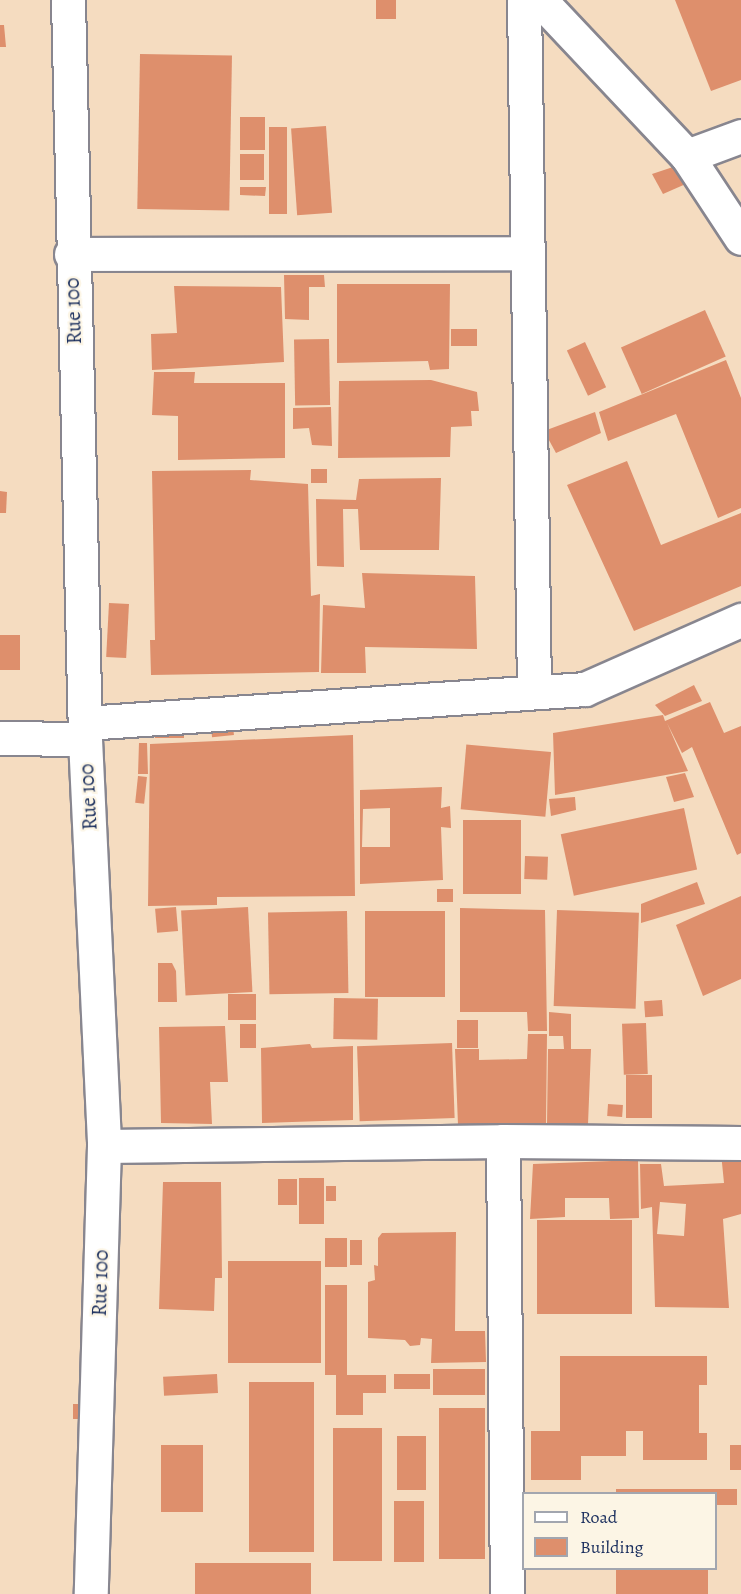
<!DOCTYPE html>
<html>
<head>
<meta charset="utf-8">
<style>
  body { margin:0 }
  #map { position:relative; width:741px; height:1594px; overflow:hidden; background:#f5dcc0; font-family:Alegreya,serif }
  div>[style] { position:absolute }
  .building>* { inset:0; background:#de8f6c; transform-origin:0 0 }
  .roads { filter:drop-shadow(2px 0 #88868f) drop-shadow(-2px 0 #88868f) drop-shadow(0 2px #88868f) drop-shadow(0 -2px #88868f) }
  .minor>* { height:33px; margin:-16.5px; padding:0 16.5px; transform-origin:16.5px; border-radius:16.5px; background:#fff }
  span { translate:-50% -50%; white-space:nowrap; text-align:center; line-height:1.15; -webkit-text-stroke:4.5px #fcf5e5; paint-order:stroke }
  .street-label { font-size:21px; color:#1b2f5e }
  .legend { position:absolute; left:522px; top:1492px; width:195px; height:78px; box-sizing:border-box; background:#fcf5e5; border:2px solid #a2a6af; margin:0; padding:8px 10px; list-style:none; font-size:18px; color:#1b2f5e }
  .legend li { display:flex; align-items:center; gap:12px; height:30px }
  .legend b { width:30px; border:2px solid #a2a6af }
</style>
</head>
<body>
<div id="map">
  <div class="building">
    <i style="left:376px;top:0;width:20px;height:19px"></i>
    <i style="clip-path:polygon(675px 0,741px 0,741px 80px,711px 91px)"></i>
    <i style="clip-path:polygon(0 25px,4px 25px,6px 47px,0 47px)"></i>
    <i style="left:140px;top:54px;width:92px;height:155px;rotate:1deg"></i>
    <i style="left:240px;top:117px;width:25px;height:33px"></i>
    <i style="left:326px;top:126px;width:87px;height:35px;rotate:86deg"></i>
    <i style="left:269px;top:127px;width:18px;height:87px"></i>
    <i style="left:240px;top:154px;width:24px;height:26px"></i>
    <i style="clip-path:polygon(679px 165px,688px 183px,663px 194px,652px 174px)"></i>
    <i style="clip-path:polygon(240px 187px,266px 187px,265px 196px,240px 195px)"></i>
    <i style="clip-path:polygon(284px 275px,324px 275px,325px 287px,309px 287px,309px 320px,285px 319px)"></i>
    <i style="clip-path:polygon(337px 284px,450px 284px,449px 369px,430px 370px,428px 361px,337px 363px)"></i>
    <i style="clip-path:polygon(174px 286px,281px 287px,284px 362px,152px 370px,151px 334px,177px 333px)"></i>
    <i style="left:705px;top:310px;width:51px;height:92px;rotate:66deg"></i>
    <i style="left:477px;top:329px;width:17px;height:26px;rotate:90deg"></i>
    <i style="left:329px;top:339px;width:66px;height:35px;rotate:89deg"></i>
    <i style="left:585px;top:342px;width:50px;height:20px;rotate:65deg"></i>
    <i style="clip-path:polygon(726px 360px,741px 398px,741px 508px,718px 518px,676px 414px,608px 441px,599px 412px)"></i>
    <i style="clip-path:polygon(154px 372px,195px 372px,194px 383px,285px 383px,285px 458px,178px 460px,178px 416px,152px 415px)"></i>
    <i style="clip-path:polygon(431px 380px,477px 392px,479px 411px,471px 411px,472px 426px,451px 427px,450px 457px,338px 458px,339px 381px)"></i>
    <i style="clip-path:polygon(331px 407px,332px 446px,312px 445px,309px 428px,293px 429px,293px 408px)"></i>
    <i style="clip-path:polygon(595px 412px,601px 433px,556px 453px,544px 431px)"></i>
    <i style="clip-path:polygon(627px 461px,661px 545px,741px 513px,741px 586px,634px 631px,567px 485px)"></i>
    <i style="left:311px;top:469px;width:16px;height:14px"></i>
    <i style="clip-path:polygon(251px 470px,250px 480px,308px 484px,311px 596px,320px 594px,319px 672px,151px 675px,150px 640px,155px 640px,152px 471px)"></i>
    <i style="clip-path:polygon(441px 478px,439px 550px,360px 550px,358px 509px,343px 509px,344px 567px,317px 566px,316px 499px,356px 500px,359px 479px)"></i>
    <i style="clip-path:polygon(0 491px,7px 492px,6px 513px,0 513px)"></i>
    <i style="clip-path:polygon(362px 573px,475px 576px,477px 649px,365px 647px,366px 673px,321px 673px,323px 605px,365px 608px)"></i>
    <i style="left:109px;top:603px;width:20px;height:54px;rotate:3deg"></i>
    <i style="left:20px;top:635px;width:35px;height:20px;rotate:90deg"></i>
    <i style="clip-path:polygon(694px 685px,702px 701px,665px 716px,655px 705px)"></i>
    <i style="clip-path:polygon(710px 702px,724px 733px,741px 726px,741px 853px,737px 855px,692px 747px,682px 753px,667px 723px,688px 771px,555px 795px,553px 733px,663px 715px,665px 721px)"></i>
    <i style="left:155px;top:726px;width:29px;height:12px"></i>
    <i style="left:233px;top:726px;width:9px;height:22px;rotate:84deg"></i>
    <i style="clip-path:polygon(353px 735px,355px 896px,217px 897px,217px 905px,148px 906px,150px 744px)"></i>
    <i style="clip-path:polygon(139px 743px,147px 743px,148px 774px,138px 774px)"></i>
    <i style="left:551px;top:752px;width:65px;height:85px;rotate:95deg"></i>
    <i style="clip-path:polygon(685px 773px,694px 797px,674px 802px,666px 777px)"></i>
    <i style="left:138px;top:776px;width:9px;height:27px;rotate:6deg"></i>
    <i style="clip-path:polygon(evenodd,442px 787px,441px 808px,450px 806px,451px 828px,441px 827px,443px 880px,360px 884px,360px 790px,442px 787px,390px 808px,390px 847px,362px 847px,363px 809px,390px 808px)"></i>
    <i style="clip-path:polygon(575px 797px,576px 810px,551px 816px,549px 799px)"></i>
    <i style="left:684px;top:808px;width:63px;height:126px;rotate:78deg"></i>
    <i style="left:463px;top:820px;width:58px;height:74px"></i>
    <i style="left:525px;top:856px;width:23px;height:23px;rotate:2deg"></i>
    <i style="clip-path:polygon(697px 882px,705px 904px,641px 923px,641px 904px)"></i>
    <i style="left:437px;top:889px;width:16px;height:13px"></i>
    <i style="clip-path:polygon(741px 896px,741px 979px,703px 996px,676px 925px)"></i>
    <i style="left:176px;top:907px;width:24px;height:21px;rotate:85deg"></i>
    <i style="left:248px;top:907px;width:85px;height:67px;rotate:87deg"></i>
    <i style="clip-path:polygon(460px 908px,545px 910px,547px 1031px,528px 1031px,527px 1012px,460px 1012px)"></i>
    <i style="left:557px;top:910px;width:82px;height:96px;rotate:2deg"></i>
    <i style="left:347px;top:911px;width:82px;height:79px;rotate:89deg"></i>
    <i style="left:365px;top:911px;width:80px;height:86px"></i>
    <i style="clip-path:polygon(158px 963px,172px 963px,176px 971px,177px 1002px,158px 1002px)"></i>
    <i style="left:228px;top:994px;width:28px;height:26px"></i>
    <i style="left:334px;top:998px;width:44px;height:41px;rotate:1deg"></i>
    <i style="left:662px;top:1000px;width:16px;height:18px;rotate:86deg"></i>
    <i style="clip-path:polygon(549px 1012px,571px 1014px,571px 1049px,591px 1049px,588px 1124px,547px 1124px,548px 1049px,564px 1049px,563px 1036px,549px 1036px)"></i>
    <i style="left:457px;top:1020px;width:21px;height:28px"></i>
    <i style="left:646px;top:1023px;width:51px;height:24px;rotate:88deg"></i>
    <i style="left:240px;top:1024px;width:16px;height:24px"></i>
    <i style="clip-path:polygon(225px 1026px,228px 1082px,210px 1082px,212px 1124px,161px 1123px,159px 1027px)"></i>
    <i style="clip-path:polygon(528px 1034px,547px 1034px,546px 1126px,458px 1125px,455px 1049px,479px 1049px,479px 1060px,527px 1059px)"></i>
    <i style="left:452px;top:1043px;width:75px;height:95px;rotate:88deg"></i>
    <i style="clip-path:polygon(310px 1044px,312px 1048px,353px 1046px,353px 1120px,262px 1123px,261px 1048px)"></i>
    <i style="left:652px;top:1075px;width:43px;height:26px;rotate:90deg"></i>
    <i style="left:608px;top:1104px;width:15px;height:12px;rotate:4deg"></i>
    <i style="clip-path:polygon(evenodd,721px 1153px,741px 1154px,741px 1214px,723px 1219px,729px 1308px,655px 1307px,652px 1207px,641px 1209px,640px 1164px,661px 1164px,664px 1186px,724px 1183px,721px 1153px,660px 1202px,686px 1204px,684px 1236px,657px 1234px,660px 1202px)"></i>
    <i style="clip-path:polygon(638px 1160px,639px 1218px,610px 1219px,609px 1198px,565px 1198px,565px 1217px,530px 1219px,533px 1164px)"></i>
    <i style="left:299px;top:1178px;width:25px;height:46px"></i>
    <i style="left:297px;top:1179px;width:26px;height:19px;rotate:90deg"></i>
    <i style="clip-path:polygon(163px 1182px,221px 1182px,222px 1278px,215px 1278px,214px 1311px,159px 1309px)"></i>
    <i style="left:326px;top:1186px;width:10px;height:15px"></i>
    <i style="left:537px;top:1220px;width:95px;height:94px"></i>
    <i style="clip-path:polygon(456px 1232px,455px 1331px,485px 1331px,486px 1362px,431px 1363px,432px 1339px,421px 1338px,420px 1345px,410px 1346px,405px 1340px,368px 1338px,368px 1282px,375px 1280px,374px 1265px,378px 1266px,378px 1238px,382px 1233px)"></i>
    <i style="left:325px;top:1238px;width:22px;height:29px"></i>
    <i style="left:350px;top:1240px;width:12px;height:25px"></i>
    <i style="left:228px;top:1261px;width:93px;height:102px"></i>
    <i style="clip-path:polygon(325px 1285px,347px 1285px,347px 1375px,386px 1375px,386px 1393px,363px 1393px,363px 1415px,336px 1415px,336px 1375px,325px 1375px)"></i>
    <i style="clip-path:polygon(560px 1356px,707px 1356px,707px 1385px,699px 1385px,699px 1433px,707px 1433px,707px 1460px,643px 1460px,643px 1431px,626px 1431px,626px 1456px,581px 1456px,581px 1480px,531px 1480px,531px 1431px,560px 1431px)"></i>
    <i style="left:433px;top:1369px;width:52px;height:26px"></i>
    <i style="left:217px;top:1374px;width:19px;height:54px;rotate:87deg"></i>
    <i style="left:394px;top:1374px;width:36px;height:15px"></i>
    <i style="left:249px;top:1382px;width:65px;height:170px"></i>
    <i style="left:73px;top:1404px;width:6px;height:15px"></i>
    <i style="left:439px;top:1408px;width:46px;height:151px"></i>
    <i style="left:333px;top:1428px;width:49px;height:133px"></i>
    <i style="left:397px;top:1436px;width:29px;height:54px"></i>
    <i style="left:161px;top:1445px;width:42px;height:67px"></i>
    <i style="left:730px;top:1445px;width:11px;height:25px"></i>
    <i style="clip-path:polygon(616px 1489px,737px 1489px,737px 1505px,716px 1505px,716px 1494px,616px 1494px)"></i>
    <i style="left:394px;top:1501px;width:30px;height:61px"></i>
    <i style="left:195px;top:1563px;width:116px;height:31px"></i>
    <i style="left:616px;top:1568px;width:92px;height:26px"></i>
  </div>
  <div class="roads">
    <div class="minor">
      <i style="left:68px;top:0;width:739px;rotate:88.68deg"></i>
      <i style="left:85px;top:739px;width:407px;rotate:87.3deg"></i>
      <i style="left:104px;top:1146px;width:448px;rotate:91.7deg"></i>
      <i style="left:524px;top:0;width:691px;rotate:89.17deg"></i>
      <i style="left:540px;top:0;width:214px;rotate:46.7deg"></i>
      <i style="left:687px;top:156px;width:58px;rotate:-20.3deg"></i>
      <i style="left:687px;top:156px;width:98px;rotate:56.6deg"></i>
      <i style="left:71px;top:254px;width:456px;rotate:-0.1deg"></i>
      <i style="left:85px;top:723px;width:501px;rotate:-3.89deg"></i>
      <i style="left:585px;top:689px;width:171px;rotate:-23.9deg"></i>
      <i style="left:0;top:738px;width:85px;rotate:0.7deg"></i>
      <i style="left:503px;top:1141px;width:453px;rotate:89.5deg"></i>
      <i style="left:104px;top:1146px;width:399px;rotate:-0.7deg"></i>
      <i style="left:503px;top:1141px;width:238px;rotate:0.5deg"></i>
    </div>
  </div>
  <div class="street-label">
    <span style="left:73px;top:311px;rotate:-92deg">Rue 100</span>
    <span style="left:88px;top:797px;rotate:-93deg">Rue 100</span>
    <span style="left:100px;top:1283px;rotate:-88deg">Rue 100</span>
  </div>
  <ul class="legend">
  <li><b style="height:8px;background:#fff"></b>Road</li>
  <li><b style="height:16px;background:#de8f6c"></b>Building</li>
  </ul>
</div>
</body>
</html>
